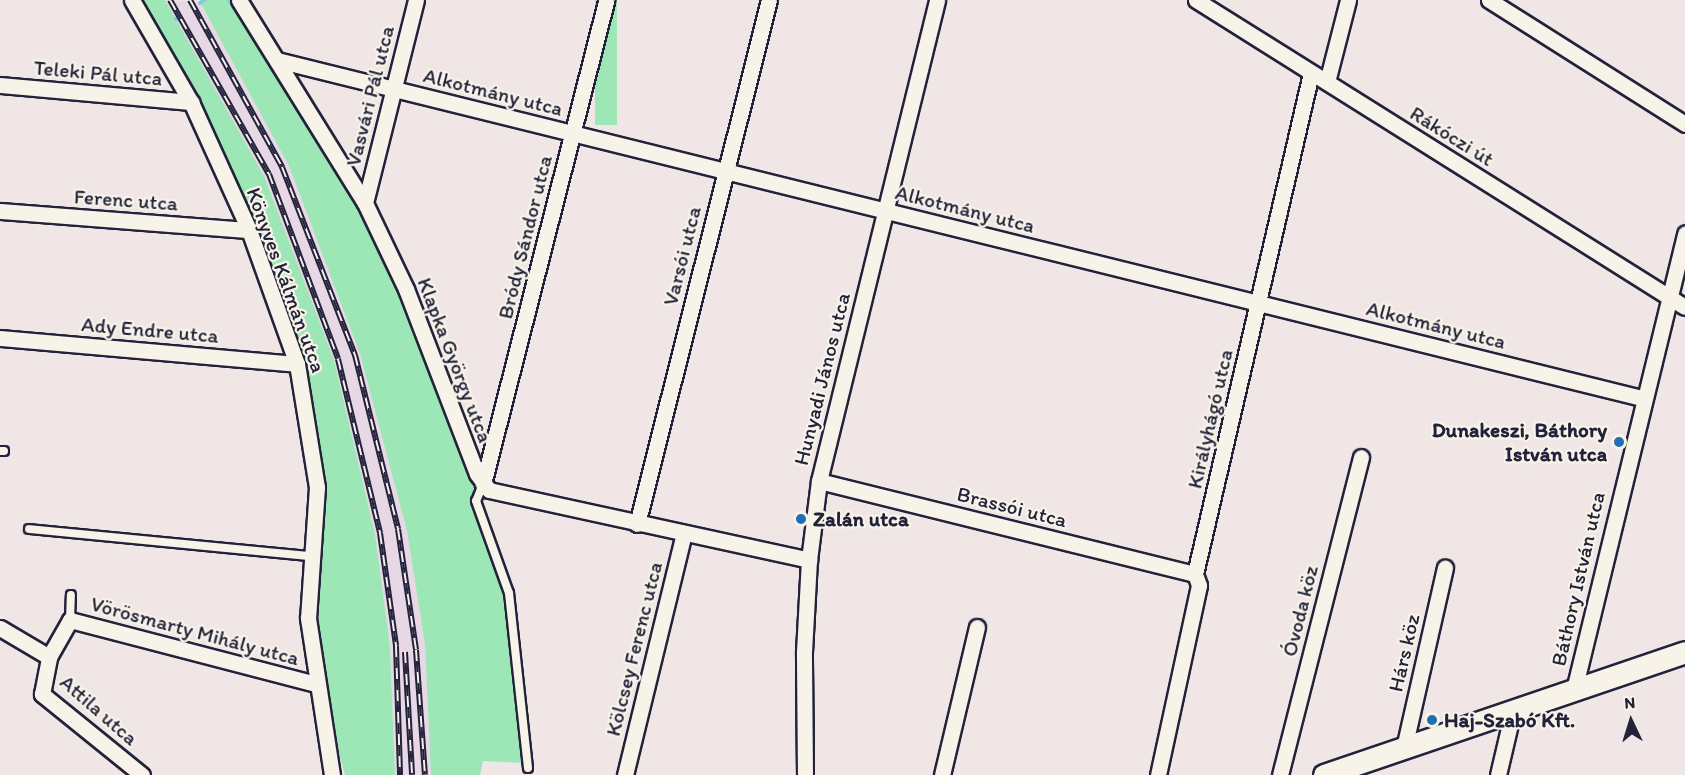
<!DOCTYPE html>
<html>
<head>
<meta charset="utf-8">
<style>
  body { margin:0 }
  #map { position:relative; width:1685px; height:775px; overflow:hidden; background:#f0e6e6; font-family:Itim,sans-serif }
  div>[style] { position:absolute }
  .built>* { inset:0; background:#e8d7e4 }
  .green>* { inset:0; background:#9de6b5; transform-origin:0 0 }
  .stream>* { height:4px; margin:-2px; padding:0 2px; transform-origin:2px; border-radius:2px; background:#85c8e6 }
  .roads { filter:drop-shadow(2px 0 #22223b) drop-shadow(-2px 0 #22223b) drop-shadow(0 2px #22223b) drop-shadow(0 -2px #22223b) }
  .lane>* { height:8px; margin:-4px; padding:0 4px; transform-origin:4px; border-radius:4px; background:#f7f3e8 }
  .street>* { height:15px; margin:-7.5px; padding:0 7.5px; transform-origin:7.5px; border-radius:7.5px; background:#f7f3e8 }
  .secondary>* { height:21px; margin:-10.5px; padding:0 10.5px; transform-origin:10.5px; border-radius:10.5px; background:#f7f3e8 }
  .rail>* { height:6px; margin-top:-3px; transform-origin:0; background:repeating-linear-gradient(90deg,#f7f3e8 0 11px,#22223b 0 22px); box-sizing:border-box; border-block:2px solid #22223b }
  .dots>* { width:16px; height:16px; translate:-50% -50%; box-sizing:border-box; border:3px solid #f7f3e8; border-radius:50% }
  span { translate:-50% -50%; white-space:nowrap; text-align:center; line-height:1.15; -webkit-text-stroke:4.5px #f7f3e8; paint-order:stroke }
  .street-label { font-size:21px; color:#22223b }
  .poi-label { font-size:21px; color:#22223b; font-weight:700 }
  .right { translate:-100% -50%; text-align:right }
  .left { translate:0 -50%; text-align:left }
  .north { position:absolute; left:1601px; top:691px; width:60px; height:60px; -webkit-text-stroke:4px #f7f3e8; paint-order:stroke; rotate:356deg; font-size:16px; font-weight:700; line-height:24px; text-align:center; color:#22223b }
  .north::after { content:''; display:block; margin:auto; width:21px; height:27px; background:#22223b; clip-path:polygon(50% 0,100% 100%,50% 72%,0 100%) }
</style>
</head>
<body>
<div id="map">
  <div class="built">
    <i style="clip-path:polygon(165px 0,200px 2px,289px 166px,360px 354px,407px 531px,425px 645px,431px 775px,395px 775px,390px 647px,375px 534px,334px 360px)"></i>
  </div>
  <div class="green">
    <i style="clip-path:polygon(144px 0,165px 0,264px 176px,334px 360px,375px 534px,390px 647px,395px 775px,345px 775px,321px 684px,316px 553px,324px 485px,305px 363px,259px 226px)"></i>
    <i style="clip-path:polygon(202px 0,232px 0,341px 168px,404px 291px,474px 479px,472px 502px,507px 595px,525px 763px,483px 761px,480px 775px,431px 775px,425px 645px,407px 531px,360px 354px,289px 166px,200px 2px)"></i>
    <i style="left:595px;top:0;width:22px;height:125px"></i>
  </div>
  <div class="stream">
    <i style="left:229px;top:0;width:45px;rotate:56.7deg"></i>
    <i style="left:200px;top:3px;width:5px;rotate:-37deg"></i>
    <i style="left:176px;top:19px;width:2px;rotate:-27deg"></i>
  </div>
  <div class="roads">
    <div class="lane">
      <i style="left:0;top:451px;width:4px"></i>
      <i style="left:483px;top:484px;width:18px;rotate:112deg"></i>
      <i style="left:476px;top:501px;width:98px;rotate:70.3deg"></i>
      <i style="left:509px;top:593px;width:176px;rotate:83.8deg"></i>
      <i style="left:29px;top:529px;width:282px;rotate:5.5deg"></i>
      <i style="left:70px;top:620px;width:25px;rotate:-88deg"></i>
    </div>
    <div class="street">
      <i style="left:132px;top:0;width:118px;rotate:60deg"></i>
      <i style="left:191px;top:102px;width:141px;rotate:65.6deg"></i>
      <i style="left:249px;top:230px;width:142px;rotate:70.3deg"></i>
      <i style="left:297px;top:364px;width:125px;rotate:80.8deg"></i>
      <i style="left:317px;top:487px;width:131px;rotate:93.9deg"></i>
      <i style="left:308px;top:618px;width:159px;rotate:81.3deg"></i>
      <i style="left:239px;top:0;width:239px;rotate:58.2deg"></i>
      <i style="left:365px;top:203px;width:95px;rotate:64.5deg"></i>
      <i style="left:406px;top:289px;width:198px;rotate:69deg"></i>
      <i style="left:477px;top:474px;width:20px;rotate:53deg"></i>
      <i style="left:489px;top:490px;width:328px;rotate:12.3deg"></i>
      <i style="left:1196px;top:0;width:577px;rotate:32.12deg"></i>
      <i style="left:1489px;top:0;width:232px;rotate:32.3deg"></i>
      <i style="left:277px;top:60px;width:1406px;rotate:13.91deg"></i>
      <i style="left:1327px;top:82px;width:85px;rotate:-75.6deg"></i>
      <i style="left:0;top:85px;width:192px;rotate:5.1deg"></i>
      <i style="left:365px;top:203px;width:209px;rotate:-75.9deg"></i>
      <i style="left:0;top:211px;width:250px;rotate:4.4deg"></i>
      <i style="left:0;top:338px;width:298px;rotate:5deg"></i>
      <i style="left:819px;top:481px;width:387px;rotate:13.9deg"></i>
      <i style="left:483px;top:484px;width:499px;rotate:-75.7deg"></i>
      <i style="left:637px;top:524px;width:540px;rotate:-75.86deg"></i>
      <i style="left:0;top:628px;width:57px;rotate:30.6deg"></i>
      <i style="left:1574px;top:690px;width:470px;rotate:-76.3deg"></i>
      <i style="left:1404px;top:748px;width:185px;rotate:-77.2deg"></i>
      <i style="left:142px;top:775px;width:129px;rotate:-141deg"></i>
      <i style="left:42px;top:694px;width:38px;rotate:-79deg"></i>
      <i style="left:49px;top:657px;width:43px;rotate:-60.4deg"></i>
      <i style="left:70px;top:620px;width:254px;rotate:14.6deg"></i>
      <i style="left:625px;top:775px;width:249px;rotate:-76.3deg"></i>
      <i style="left:805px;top:775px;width:123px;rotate:-90.5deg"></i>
      <i style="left:804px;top:652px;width:92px;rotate:-86.9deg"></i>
      <i style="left:809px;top:560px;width:80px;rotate:-82.8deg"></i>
      <i style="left:819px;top:481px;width:495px;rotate:-76.2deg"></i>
      <i style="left:942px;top:775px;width:152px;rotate:-76.7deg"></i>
      <i style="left:1158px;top:775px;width:194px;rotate:-77.8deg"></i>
      <i style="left:1199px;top:585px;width:12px;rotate:-110deg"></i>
      <i style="left:1195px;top:574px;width:514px;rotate:-76.96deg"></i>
      <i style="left:1280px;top:775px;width:328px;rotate:-75.7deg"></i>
      <i style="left:1498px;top:775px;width:66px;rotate:-76.8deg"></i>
    </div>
    <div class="secondary">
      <i style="left:1324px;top:775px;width:381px;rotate:-18.8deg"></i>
    </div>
  </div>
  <div class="rail">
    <i style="left:170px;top:0;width:200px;rotate:60.4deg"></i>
    <i style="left:269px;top:174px;width:197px;rotate:69.5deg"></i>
    <i style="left:338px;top:359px;width:179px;rotate:76.4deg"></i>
    <i style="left:380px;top:533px;width:114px;rotate:81.9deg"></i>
    <i style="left:396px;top:646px;width:129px;rotate:88.2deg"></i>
    <i style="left:190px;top:0;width:191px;rotate:61.1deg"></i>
    <i style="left:282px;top:167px;width:202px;rotate:68.8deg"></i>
    <i style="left:355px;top:355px;width:179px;rotate:76.1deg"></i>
    <i style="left:398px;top:529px;width:122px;rotate:81.5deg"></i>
    <i style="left:416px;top:650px;width:125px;rotate:85.9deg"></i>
    <i style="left:405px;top:652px;width:123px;rotate:86.7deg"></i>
  </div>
  <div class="dots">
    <i style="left:1619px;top:442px;background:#1f6fb2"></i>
    <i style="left:801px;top:519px;background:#1f6fb2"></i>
    <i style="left:1432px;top:720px;background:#1f6fb2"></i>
  </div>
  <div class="street-label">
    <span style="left:98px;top:73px;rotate:5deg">Teleki Pál utca</span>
    <span style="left:493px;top:92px;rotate:14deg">Alkotmány utca</span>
    <span style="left:370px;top:96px;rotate:-76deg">Vasvári Pál utca</span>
    <span style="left:1452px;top:136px;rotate:32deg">Rákóczi út</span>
    <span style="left:126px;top:200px;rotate:4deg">Ferenc utca</span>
    <span style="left:965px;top:209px;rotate:14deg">Alkotmány utca</span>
    <span style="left:525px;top:237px;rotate:-76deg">Bródy Sándor utca</span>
    <span style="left:682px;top:256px;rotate:-76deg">Varsói utca</span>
    <span style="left:286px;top:280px;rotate:70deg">Könyves Kálmán utca</span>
    <span style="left:1436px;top:325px;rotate:14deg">Alkotmány utca</span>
    <span style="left:150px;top:330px;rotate:5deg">Ady Endre utca</span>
    <span style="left:455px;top:360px;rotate:69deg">Klapka György utca</span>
    <span style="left:822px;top:379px;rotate:-76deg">Hunyadi János utca</span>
    <span style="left:1210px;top:419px;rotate:-77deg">Királyhágó utca</span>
    <span style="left:1012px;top:507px;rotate:14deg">Brassói utca</span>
    <span style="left:1578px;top:579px;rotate:-77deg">Báthory István utca</span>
    <span style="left:1300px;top:611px;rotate:-76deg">Óvoda köz</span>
    <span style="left:195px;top:631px;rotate:15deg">Vörösmarty Mihály utca</span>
    <span style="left:634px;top:649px;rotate:-76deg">Kölcsey Ferenc utca</span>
    <span style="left:1404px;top:653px;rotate:-77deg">Hárs köz</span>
    <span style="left:99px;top:710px;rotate:41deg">Attila utca</span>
  </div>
  <div class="poi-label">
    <span class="right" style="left:1607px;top:442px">Dunakeszi, Báthory<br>István utca</span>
    <span class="left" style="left:813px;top:519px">Zalán utca</span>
    <span class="left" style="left:1444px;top:720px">Haj-Szabó Kft.</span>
  </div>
  <div class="north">N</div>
</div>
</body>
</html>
